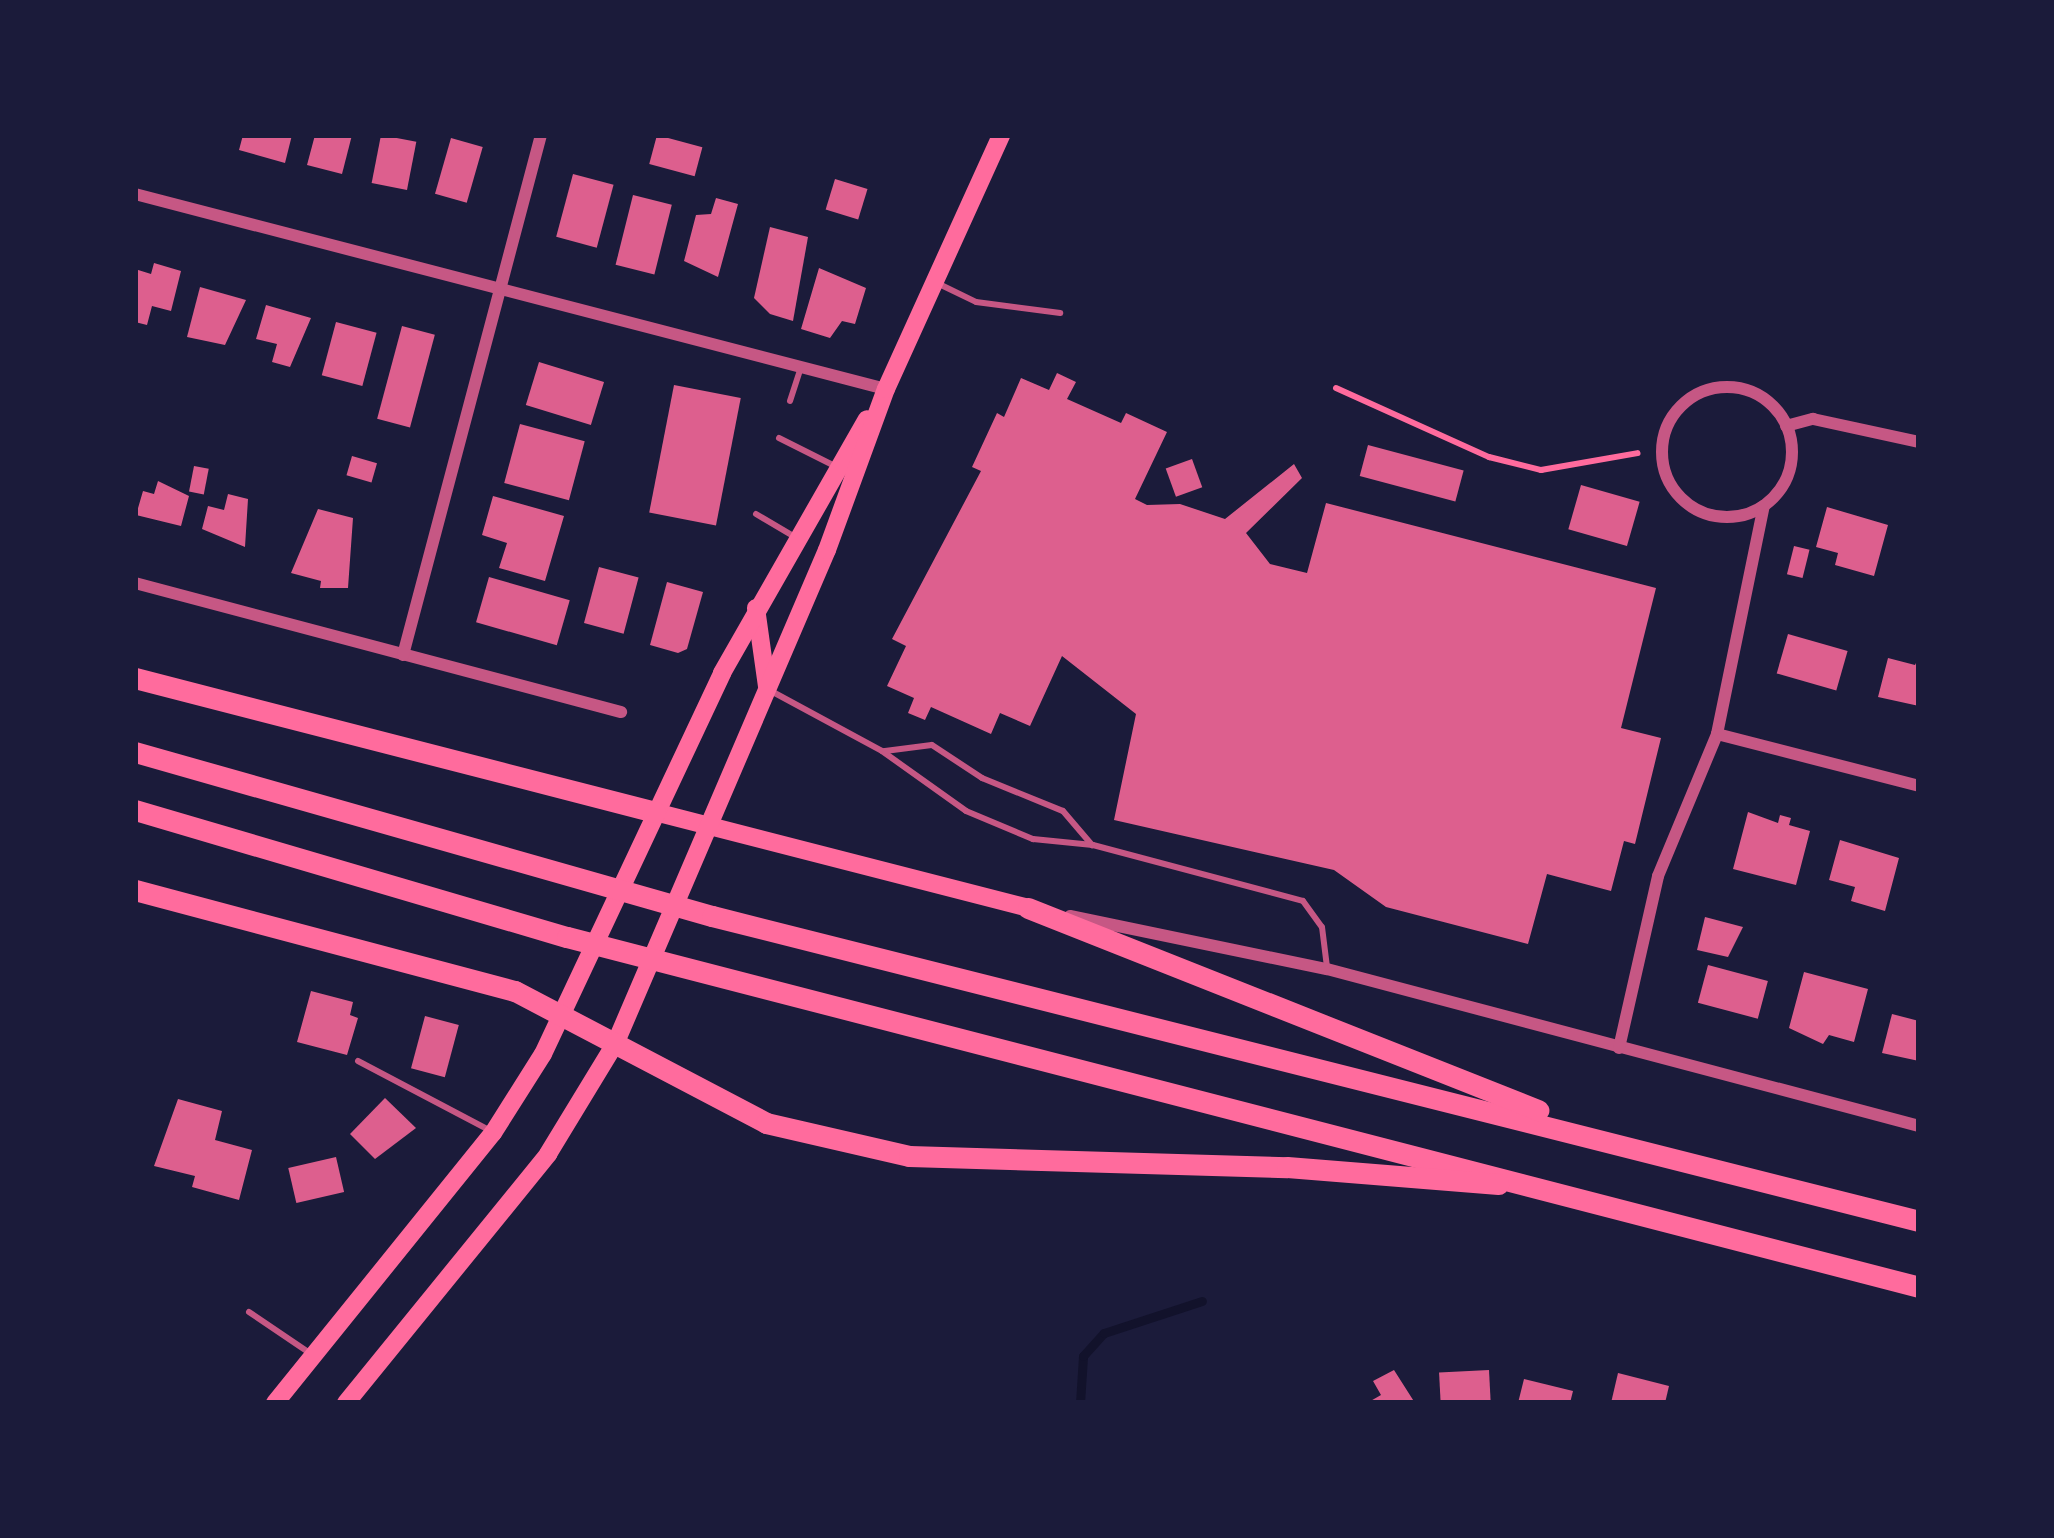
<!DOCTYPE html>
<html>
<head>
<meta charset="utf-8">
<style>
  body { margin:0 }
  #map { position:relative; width:2054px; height:1538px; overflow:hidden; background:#1b1b3a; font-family:"Zilla Slab",serif }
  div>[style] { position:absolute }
  .stream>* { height:9px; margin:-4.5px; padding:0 4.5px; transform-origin:4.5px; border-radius:4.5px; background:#12122b }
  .building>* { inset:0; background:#dd5f8e; transform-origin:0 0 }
  .path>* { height:6px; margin:-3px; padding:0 3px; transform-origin:3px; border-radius:3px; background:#ff6b9d }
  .service>* { height:6px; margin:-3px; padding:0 3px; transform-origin:3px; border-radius:3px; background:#c65784 }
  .minor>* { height:12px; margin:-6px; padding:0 6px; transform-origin:6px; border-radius:6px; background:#c65784 }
  .minor>.ring { margin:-6px; padding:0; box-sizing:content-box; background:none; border:12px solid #c65784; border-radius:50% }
  .secondary>* { height:18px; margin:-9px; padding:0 9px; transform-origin:9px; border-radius:9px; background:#ff6b9d }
  .trunk>* { height:21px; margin:-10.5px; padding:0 10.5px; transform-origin:10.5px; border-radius:10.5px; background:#ff6b9d }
  span { translate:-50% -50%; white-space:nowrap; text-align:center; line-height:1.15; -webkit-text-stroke:12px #1b1b3a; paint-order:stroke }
  .frame { position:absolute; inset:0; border:138px solid #1b1b3a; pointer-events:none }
</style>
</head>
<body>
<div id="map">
  <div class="stream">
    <i style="left:1080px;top:1403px;width:47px;rotate:-86.3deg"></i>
    <i style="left:1083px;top:1356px;width:31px;rotate:-48deg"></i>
    <i style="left:1104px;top:1333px;width:103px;rotate:-18.1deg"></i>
  </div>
  <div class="building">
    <i style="clip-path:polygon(243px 135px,292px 135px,285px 163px,239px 150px)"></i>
    <i style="clip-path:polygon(315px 135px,352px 135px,342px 174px,307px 165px)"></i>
    <i style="left:381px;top:135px;width:36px;height:49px;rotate:11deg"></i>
    <i style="left:657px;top:135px;width:47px;height:30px;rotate:15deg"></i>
    <i style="left:451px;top:138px;width:33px;height:58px;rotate:16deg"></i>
    <i style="left:573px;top:174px;width:42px;height:65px;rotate:15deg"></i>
    <i style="left:835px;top:179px;width:34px;height:32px;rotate:17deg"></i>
    <i style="left:633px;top:195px;width:40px;height:72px;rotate:14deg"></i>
    <i style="clip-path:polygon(716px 198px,738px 204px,718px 277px,684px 261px,696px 215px,711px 214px)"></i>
    <i style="clip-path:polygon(770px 227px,808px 237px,793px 321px,770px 314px,754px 298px)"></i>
    <i style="clip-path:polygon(154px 263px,181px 271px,171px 311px,152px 306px,147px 325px,135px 322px,135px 269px,151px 274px)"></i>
    <i style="clip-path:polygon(819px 268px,866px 288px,855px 324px,842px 321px,830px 338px,801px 329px)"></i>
    <i style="clip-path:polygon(200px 287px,246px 300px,225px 345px,187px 337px)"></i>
    <i style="clip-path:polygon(266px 305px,311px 318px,290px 367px,272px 362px,277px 344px,256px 339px)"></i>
    <i style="left:336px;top:322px;width:42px;height:55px;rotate:15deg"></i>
    <i style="left:402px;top:326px;width:34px;height:96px;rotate:15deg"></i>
    <i style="left:539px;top:362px;width:68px;height:45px;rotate:17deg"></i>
    <i style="clip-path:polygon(1057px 373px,1076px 382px,1067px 399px,1121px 423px,1126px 413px,1167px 432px,1135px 499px,1147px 505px,1180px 504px,1225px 519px,1294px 464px,1302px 478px,1246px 533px,1270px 564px,1307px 573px,1326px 503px,1656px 588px,1621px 728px,1661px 738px,1635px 844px,1624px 841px,1611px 891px,1547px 874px,1528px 944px,1386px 907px,1334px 870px,1114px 820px,1136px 714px,1062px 656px,1030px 726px,1000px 713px,991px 734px,931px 707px,925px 720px,908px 713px,914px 698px,887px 686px,906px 646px,892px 639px,981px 471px,972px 467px,997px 413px,1004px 417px,1021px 378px,1049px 390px)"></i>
    <i style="left:674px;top:385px;width:68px;height:130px;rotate:11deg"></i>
    <i style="left:520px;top:424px;width:67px;height:61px;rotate:15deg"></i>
    <i style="left:1368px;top:445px;width:99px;height:32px;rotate:15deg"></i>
    <i style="left:352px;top:456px;width:26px;height:20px;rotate:16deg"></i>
    <i style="left:1192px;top:459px;width:30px;height:28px;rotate:70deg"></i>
    <i style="left:194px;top:466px;width:15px;height:26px;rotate:11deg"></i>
    <i style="clip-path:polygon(158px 481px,189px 496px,181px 526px,136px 515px,143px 491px,154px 494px)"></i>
    <i style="left:1581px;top:485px;width:61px;height:46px;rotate:16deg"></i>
    <i style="clip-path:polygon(228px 494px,248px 499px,245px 547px,202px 529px,208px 506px,224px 510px)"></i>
    <i style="clip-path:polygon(493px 496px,564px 516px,545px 581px,499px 568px,507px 543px,482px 535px)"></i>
    <i style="clip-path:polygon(1827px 507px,1888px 525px,1874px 576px,1835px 565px,1838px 553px,1816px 547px)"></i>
    <i style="clip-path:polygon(318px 509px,353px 518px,348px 588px,320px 588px,321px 581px,291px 573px)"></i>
    <i style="left:1794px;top:546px;width:16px;height:29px;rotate:14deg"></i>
    <i style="left:599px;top:567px;width:41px;height:58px;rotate:15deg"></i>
    <i style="left:489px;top:577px;width:84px;height:47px;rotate:16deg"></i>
    <i style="clip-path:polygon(667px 582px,703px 592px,687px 649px,678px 653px,650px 645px)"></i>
    <i style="left:1788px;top:634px;width:62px;height:41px;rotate:16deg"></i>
    <i style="clip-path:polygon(1919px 657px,1919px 706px,1878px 697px,1888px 658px,1915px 665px)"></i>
    <i style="clip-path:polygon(1748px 812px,1778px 823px,1780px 815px,1791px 818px,1789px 825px,1810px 831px,1796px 885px,1733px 869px)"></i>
    <i style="clip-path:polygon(1840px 840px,1899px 858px,1885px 911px,1851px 901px,1855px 887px,1829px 880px)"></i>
    <i style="clip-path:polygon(1705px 917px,1743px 927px,1728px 957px,1697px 950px)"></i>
    <i style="left:1708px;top:965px;width:62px;height:39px;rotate:15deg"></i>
    <i style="clip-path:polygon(1804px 972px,1868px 989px,1854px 1042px,1829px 1035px,1823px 1044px,1789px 1028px)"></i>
    <i style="clip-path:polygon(311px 991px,353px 1002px,350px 1015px,358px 1018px,347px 1055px,297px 1042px)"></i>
    <i style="clip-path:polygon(1892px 1014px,1919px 1021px,1919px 1061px,1882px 1053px)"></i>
    <i style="left:425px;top:1016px;width:35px;height:54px;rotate:15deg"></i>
    <i style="clip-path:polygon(385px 1098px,416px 1128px,375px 1159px,350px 1134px)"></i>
    <i style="clip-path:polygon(178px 1099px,222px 1111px,215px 1140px,252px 1150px,239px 1200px,192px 1187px,195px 1176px,154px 1166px)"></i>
    <i style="left:336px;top:1157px;width:36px;height:49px;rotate:77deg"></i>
    <i style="clip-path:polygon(1394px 1370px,1415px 1403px,1367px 1403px,1381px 1395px,1373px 1381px)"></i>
    <i style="left:1489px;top:1370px;width:33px;height:50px;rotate:87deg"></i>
    <i style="clip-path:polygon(1618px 1373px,1669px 1386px,1665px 1403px,1611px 1403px)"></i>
    <i style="clip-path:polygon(1524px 1379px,1573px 1391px,1570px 1403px,1518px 1403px)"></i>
  </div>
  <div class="path">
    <i style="left:1336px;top:388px;width:168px;rotate:24.3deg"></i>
    <i style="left:1489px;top:457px;width:54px;rotate:14deg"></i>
    <i style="left:1541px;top:470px;width:98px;rotate:-9.9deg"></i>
  </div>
  <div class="service">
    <i style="left:939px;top:284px;width:41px;rotate:25.9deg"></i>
    <i style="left:976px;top:302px;width:85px;rotate:7.5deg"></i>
    <i style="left:790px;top:401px;width:33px;rotate:-72deg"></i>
    <i style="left:779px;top:438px;width:63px;rotate:26.6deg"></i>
    <i style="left:756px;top:514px;width:45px;rotate:30.5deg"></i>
    <i style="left:771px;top:691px;width:126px;rotate:28.4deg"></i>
    <i style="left:882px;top:751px;width:103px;rotate:35.5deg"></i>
    <i style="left:966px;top:811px;width:73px;rotate:22.7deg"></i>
    <i style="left:1033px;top:839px;width:60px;rotate:5.7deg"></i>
    <i style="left:1093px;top:845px;width:217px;rotate:14.9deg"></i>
    <i style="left:1303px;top:901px;width:32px;rotate:54deg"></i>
    <i style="left:1322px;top:927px;width:40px;rotate:82.9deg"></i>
    <i style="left:885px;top:751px;width:47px;rotate:-7.3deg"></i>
    <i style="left:932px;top:745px;width:60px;rotate:33.4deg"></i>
    <i style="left:982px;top:778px;width:87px;rotate:22.2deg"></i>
    <i style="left:1063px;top:811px;width:45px;rotate:49.5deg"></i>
    <i style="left:358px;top:1061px;width:150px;rotate:27.8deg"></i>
    <i style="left:249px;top:1312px;width:75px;rotate:34.1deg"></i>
  </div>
  <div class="minor">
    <i style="left:135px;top:194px;width:776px;rotate:14.56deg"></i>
    <i class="ring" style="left:1662px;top:387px;width:118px;height:118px"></i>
    <i style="left:1786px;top:426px;width:28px;rotate:-15deg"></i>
    <i style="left:1813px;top:419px;width:108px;rotate:12.2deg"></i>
    <i style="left:135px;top:583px;width:503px;rotate:14.87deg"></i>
    <i style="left:403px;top:655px;width:538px;rotate:-75.14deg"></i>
    <i style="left:1717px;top:734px;width:233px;rotate:-78.4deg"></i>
    <i style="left:1070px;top:916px;width:262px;rotate:11.7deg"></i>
    <i style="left:1327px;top:969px;width:612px;rotate:14.85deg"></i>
    <i style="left:1619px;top:1048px;width:176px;rotate:-77.2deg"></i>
    <i style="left:1658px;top:876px;width:154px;rotate:-67.4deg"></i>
    <i style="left:1717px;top:734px;width:209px;rotate:14.4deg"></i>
  </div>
  <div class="secondary">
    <i style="left:756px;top:608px;width:79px;rotate:82deg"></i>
    <i style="left:655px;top:812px;width:385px;rotate:14.4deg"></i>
    <i style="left:275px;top:1403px;width:347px;rotate:-51.1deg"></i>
    <i style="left:493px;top:1133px;width:93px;rotate:-57.7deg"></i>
    <i style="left:543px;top:1054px;width:421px;rotate:-64.8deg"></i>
    <i style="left:722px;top:673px;width:292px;rotate:-60.3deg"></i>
    <i style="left:346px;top:1403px;width:321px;rotate:-50.9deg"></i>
    <i style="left:548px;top:1154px;width:131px;rotate:-58.7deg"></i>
    <i style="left:616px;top:1042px;width:535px;rotate:-66.79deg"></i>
    <i style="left:827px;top:550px;width:171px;rotate:-69.9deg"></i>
    <i style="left:886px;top:389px;width:279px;rotate:-65.6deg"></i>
  </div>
  <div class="trunk">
    <i style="left:135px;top:678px;width:537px;rotate:14.45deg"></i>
    <i style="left:135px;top:752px;width:600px;rotate:15.87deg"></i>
    <i style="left:712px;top:916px;width:1245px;rotate:14.18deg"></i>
    <i style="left:135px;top:810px;width:450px;rotate:16.4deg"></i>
    <i style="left:567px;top:937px;width:1397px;rotate:14.51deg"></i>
    <i style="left:135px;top:890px;width:393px;rotate:14.9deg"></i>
    <i style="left:515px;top:991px;width:284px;rotate:27.7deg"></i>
    <i style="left:766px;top:1123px;width:147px;rotate:13deg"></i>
    <i style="left:909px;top:1156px;width:378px;rotate:1.7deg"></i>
    <i style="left:1287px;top:1167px;width:212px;rotate:4.6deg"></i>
    <i style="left:1028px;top:908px;width:549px;rotate:21.61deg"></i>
  </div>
  <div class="frame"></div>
</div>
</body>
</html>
